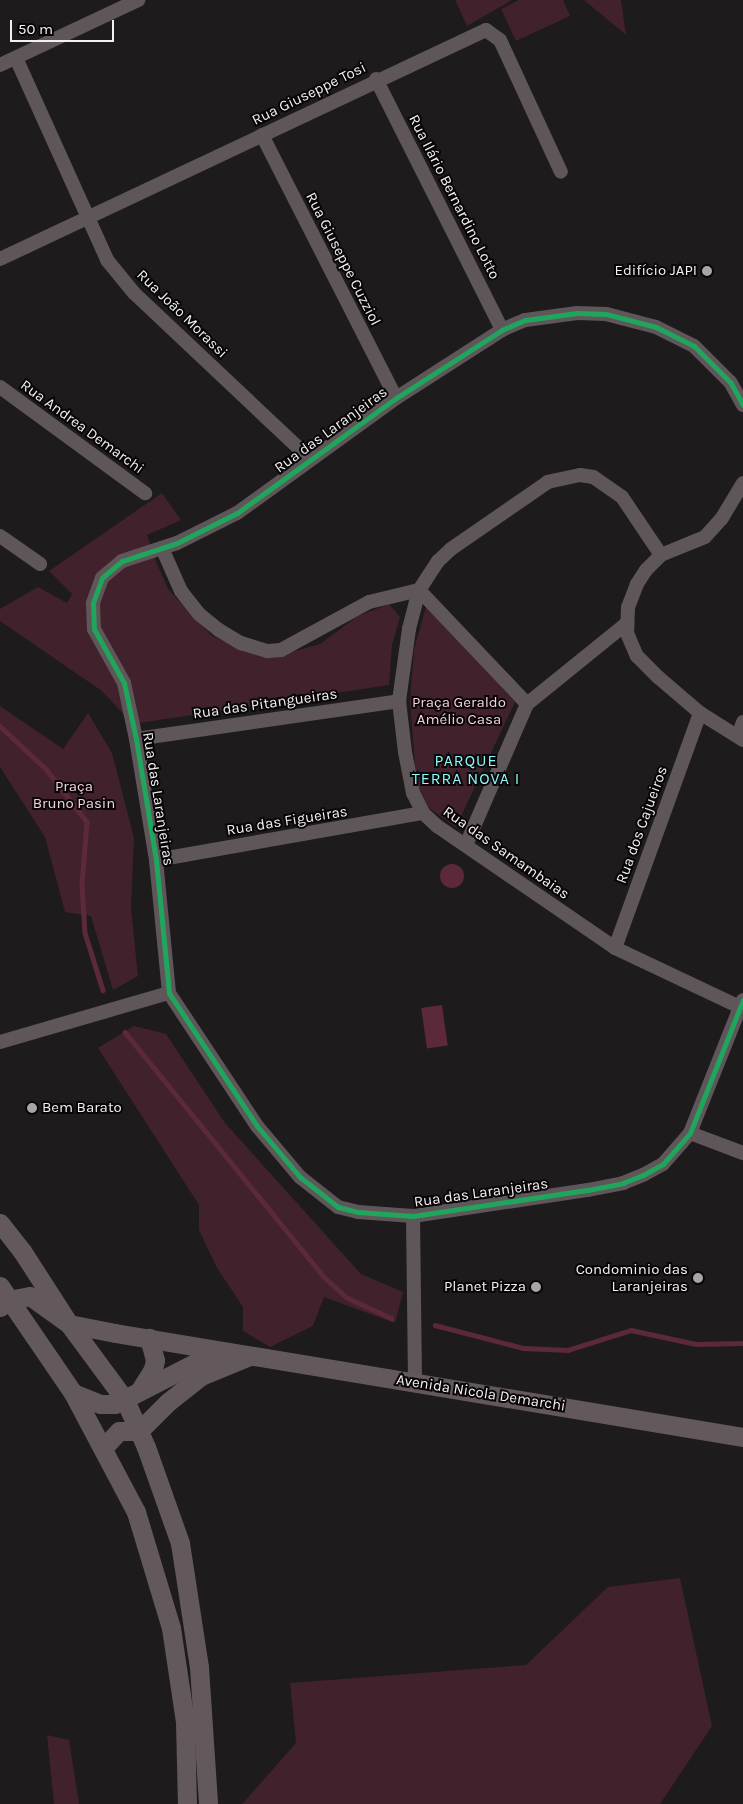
<!DOCTYPE html>
<html>
<head>
<meta charset="utf-8">
<style>
  body { margin:0 }
  #map { position:relative; width:743px; height:1804px; overflow:hidden; background:#1e1b1c; font-family:Karla,sans-serif }
  div>[style] { position:absolute }
  .green>* { inset:0; background:#40212c }
  .water>* { inset:0; background:#5c293a; transform-origin:0 0 }
  .round { border-radius:50% }
  .stream>* { height:4.5px; margin:-2.25px; padding:0 2.25px; transform-origin:2.25px; border-radius:2.25px; background:#5c293a }
  .street>* { height:14px; margin:-7px; padding:0 7px; transform-origin:7px; border-radius:7px; background:#5f5659 }
  .secondary>* { height:19px; margin:-9.5px; padding:0 9.5px; transform-origin:9.5px; border-radius:9.5px; background:#63595d }
  .cycleway>* { height:5px; margin:-2.5px; padding:0 2.5px; transform-origin:2.5px; border-radius:2.5px; background:#20a55d }
  .dots>* { width:14px; height:14px; translate:-50% -50%; box-sizing:border-box; border:2px solid #080606; border-radius:50% }
  span { translate:-50% -50%; white-space:nowrap; text-align:center; line-height:1.15; -webkit-text-stroke:4px #080606; paint-order:stroke }
  .street-label { font-size:15px; color:#f4f0f1 }
  .poi-label { font-size:15px; color:#f4f0f1 }
  .right { translate:-100% -50%; text-align:right }
  .left { translate:0 -50%; text-align:left }
  .park-label { font-size:15px; color:#f6cfd9 }
  .neighbourhood-label { font-size:16px; color:#8df9fa; letter-spacing:1px }
  .scale { position:absolute; left:10px; top:20px; width:104px; height:22px; box-sizing:border-box; border:2px solid #f4f0f1; border-top:0; padding-left:6px; font-size:15px; line-height:18px; white-space:nowrap; color:#f4f0f1; -webkit-text-stroke:4px #080606; paint-order:stroke }
</style>
</head>
<body>
<div id="map">
  <div class="green">
    <i style="clip-path:polygon(455px 0,512px 0,467px 26px)"></i>
    <i style="clip-path:polygon(519px 0,563px 0,570px 16px,516px 41px,501px 9px)"></i>
    <i style="clip-path:polygon(584px 0,621px 0,626px 35px)"></i>
    <i style="clip-path:polygon(162px 493px,181px 520px,147px 535px,157px 564px,168px 589px,212px 636px,255px 653px,277px 656px,320px 644px,358px 616px,389px 604px,400px 617px,392px 645px,389px 685px,133px 724px,102px 691px,0 621px,0 609px,38px 587px,67px 603px,72px 594px,49px 571px)"></i>
    <i style="clip-path:polygon(426px 607px,437px 615px,515px 702px,456px 827px,422px 803px,416px 779px,410px 700px,414px 649px)"></i>
    <i style="clip-path:polygon(0 706px,63px 749px,88px 713px,112px 753px,134px 838px,131px 908px,138px 976px,113px 990px,91px 916px,65px 912px,45px 837px,0 767px)"></i>
    <i style="clip-path:polygon(134px 1026px,166px 1034px,225px 1123px,361px 1274px,403px 1292px,395px 1323px,324px 1297px,313px 1326px,270px 1347px,243px 1331px,243px 1307px,217px 1268px,199px 1230px,199px 1205px,98px 1048px)"></i>
    <i style="clip-path:polygon(680px 1578px,712px 1726px,660px 1804px,242px 1804px,296px 1743px,290px 1683px,526px 1665px,608px 1587px)"></i>
    <i style="clip-path:polygon(47px 1735px,69px 1740px,79px 1804px,54px 1804px)"></i>
  </div>
  <div class="water">
    <i class="round" style="left:440px;top:864px;width:24px;height:24px"></i>
    <i style="left:442px;top:1005px;width:41px;height:21px;rotate:82deg"></i>
  </div>
  <div class="stream">
    <i style="left:0;top:726px;width:64px;rotate:43.1deg"></i>
    <i style="left:47px;top:770px;width:66px;rotate:52.4deg"></i>
    <i style="left:87px;top:822px;width:62px;rotate:94.6deg"></i>
    <i style="left:82px;top:884px;width:49px;rotate:86.5deg"></i>
    <i style="left:85px;top:933px;width:60px;rotate:72.5deg"></i>
    <i style="left:125px;top:1032px;width:314px;rotate:50.9deg"></i>
    <i style="left:323px;top:1276px;width:31px;rotate:42deg"></i>
    <i style="left:346px;top:1297px;width:50px;rotate:25deg"></i>
    <i style="left:435px;top:1325px;width:91px;rotate:14.6deg"></i>
    <i style="left:523px;top:1348px;width:45px;rotate:2.5deg"></i>
    <i style="left:568px;top:1350px;width:66px;rotate:-17.6deg"></i>
    <i style="left:631px;top:1330px;width:66px;rotate:12.2deg"></i>
    <i style="left:696px;top:1344px;width:47px;rotate:-1.2deg"></i>
  </div>
  <div class="street">
    <i style="left:16px;top:58px;width:222px;rotate:65.7deg"></i>
    <i style="left:107px;top:260px;width:43px;rotate:50.7deg"></i>
    <i style="left:134px;top:293px;width:242px;rotate:43.3deg"></i>
    <i style="left:0;top:65px;width:153px;rotate:-25.2deg"></i>
    <i style="left:376px;top:79px;width:281px;rotate:63.3deg"></i>
    <i style="left:262px;top:135px;width:295px;rotate:63deg"></i>
    <i style="left:0;top:259px;width:537px;rotate:-25.23deg"></i>
    <i style="left:486px;top:30px;width:17px;rotate:36deg"></i>
    <i style="left:500px;top:40px;width:145px;rotate:65.2deg"></i>
    <i style="left:0;top:387px;width:180px;rotate:36.2deg"></i>
    <i style="left:743px;top:405px;width:26px;rotate:-119deg"></i>
    <i style="left:730px;top:382px;width:51px;rotate:-135deg"></i>
    <i style="left:694px;top:346px;width:42px;rotate:-153.4deg"></i>
    <i style="left:656px;top:327px;width:52px;rotate:-165.4deg"></i>
    <i style="left:606px;top:314px;width:29px;rotate:-178deg"></i>
    <i style="left:577px;top:313px;width:52px;rotate:172.3deg"></i>
    <i style="left:525px;top:320px;width:25px;rotate:157deg"></i>
    <i style="left:502px;top:330px;width:126px;rotate:147.3deg"></i>
    <i style="left:396px;top:398px;width:196px;rotate:144.1deg"></i>
    <i style="left:237px;top:513px;width:67px;rotate:153.4deg"></i>
    <i style="left:177px;top:543px;width:58px;rotate:161.9deg"></i>
    <i style="left:122px;top:561px;width:26px;rotate:140deg"></i>
    <i style="left:102px;top:578px;width:27px;rotate:110deg"></i>
    <i style="left:93px;top:603px;width:26px;rotate:88deg"></i>
    <i style="left:94px;top:629px;width:62px;rotate:60.9deg"></i>
    <i style="left:124px;top:683px;width:57px;rotate:77.9deg"></i>
    <i style="left:136px;top:739px;width:123px;rotate:80.6deg"></i>
    <i style="left:156px;top:860px;width:134px;rotate:84.4deg"></i>
    <i style="left:169px;top:993px;width:159px;rotate:56.5deg"></i>
    <i style="left:257px;top:1126px;width:67px;rotate:49.9deg"></i>
    <i style="left:300px;top:1177px;width:48px;rotate:38.3deg"></i>
    <i style="left:338px;top:1207px;width:21px;rotate:14deg"></i>
    <i style="left:358px;top:1212px;width:55px;rotate:4.2deg"></i>
    <i style="left:413px;top:1216px;width:177px;rotate:-8.5deg"></i>
    <i style="left:588px;top:1190px;width:36px;rotate:-11deg"></i>
    <i style="left:623px;top:1183px;width:22px;rotate:-22deg"></i>
    <i style="left:643px;top:1175px;width:23px;rotate:-29deg"></i>
    <i style="left:663px;top:1164px;width:41px;rotate:-48.9deg"></i>
    <i style="left:690px;top:1133px;width:143px;rotate:-68.3deg"></i>
    <i style="left:743px;top:483px;width:41px;rotate:121deg"></i>
    <i style="left:722px;top:518px;width:25px;rotate:132deg"></i>
    <i style="left:705px;top:537px;width:48px;rotate:157.8deg"></i>
    <i style="left:661px;top:555px;width:21px;rotate:135deg"></i>
    <i style="left:646px;top:570px;width:17px;rotate:123deg"></i>
    <i style="left:637px;top:584px;width:25px;rotate:111deg"></i>
    <i style="left:628px;top:607px;width:26px;rotate:92deg"></i>
    <i style="left:627px;top:633px;width:25px;rotate:67deg"></i>
    <i style="left:637px;top:656px;width:30px;rotate:45deg"></i>
    <i style="left:658px;top:677px;width:55px;rotate:40.6deg"></i>
    <i style="left:700px;top:713px;width:51px;rotate:32.1deg"></i>
    <i style="left:0;top:536px;width:49px;rotate:35deg"></i>
    <i style="left:162px;top:548px;width:47px;rotate:66.2deg"></i>
    <i style="left:181px;top:591px;width:29px;rotate:52deg"></i>
    <i style="left:199px;top:614px;width:26px;rotate:39deg"></i>
    <i style="left:219px;top:630px;width:26px;rotate:31deg"></i>
    <i style="left:241px;top:643px;width:28px;rotate:17deg"></i>
    <i style="left:268px;top:651px;width:13px;rotate:-4deg"></i>
    <i style="left:281px;top:650px;width:100px;rotate:-28.6deg"></i>
    <i style="left:369px;top:602px;width:51px;rotate:-13.5deg"></i>
    <i style="left:661px;top:555px;width:70px;rotate:-123.9deg"></i>
    <i style="left:622px;top:497px;width:35px;rotate:-145deg"></i>
    <i style="left:593px;top:477px;width:13px;rotate:-171deg"></i>
    <i style="left:580px;top:475px;width:33px;rotate:168deg"></i>
    <i style="left:548px;top:482px;width:118px;rotate:145.4deg"></i>
    <i style="left:451px;top:549px;width:18px;rotate:137deg"></i>
    <i style="left:438px;top:561px;width:35px;rotate:123deg"></i>
    <i style="left:419px;top:590px;width:40px;rotate:104.4deg"></i>
    <i style="left:409px;top:629px;width:73px;rotate:97.9deg"></i>
    <i style="left:399px;top:701px;width:51px;rotate:83.3deg"></i>
    <i style="left:405px;top:752px;width:42px;rotate:79deg"></i>
    <i style="left:413px;top:793px;width:22px;rotate:63deg"></i>
    <i style="left:423px;top:813px;width:19px;rotate:43deg"></i>
    <i style="left:437px;top:826px;width:216px;rotate:34.4deg"></i>
    <i style="left:615px;top:948px;width:138px;rotate:25.3deg"></i>
    <i style="left:419px;top:590px;width:157px;rotate:46.5deg"></i>
    <i style="left:738px;top:736px;width:15px;rotate:-70deg"></i>
    <i style="left:136px;top:739px;width:266px;rotate:-8.2deg"></i>
    <i style="left:466px;top:845px;width:154px;rotate:-66.6deg"></i>
    <i style="left:527px;top:704px;width:129px;rotate:-39deg"></i>
    <i style="left:156px;top:860px;width:271px;rotate:-10deg"></i>
    <i style="left:615px;top:948px;width:250px;rotate:-70.1deg"></i>
    <i style="left:0;top:1042px;width:176px;rotate:-16.2deg"></i>
    <i style="left:690px;top:1133px;width:57px;rotate:20.7deg"></i>
    <i style="left:413px;top:1216px;width:166px;rotate:89.3deg"></i>
  </div>
  <div class="secondary">
    <i style="left:0;top:1223px;width:36px;rotate:52deg"></i>
    <i style="left:22px;top:1251px;width:87px;rotate:57.2deg"></i>
    <i style="left:69px;top:1324px;width:94px;rotate:53.6deg"></i>
    <i style="left:125px;top:1400px;width:51px;rotate:65.9deg"></i>
    <i style="left:146px;top:1447px;width:102px;rotate:70.5deg"></i>
    <i style="left:180px;top:1543px;width:125px;rotate:81.3deg"></i>
    <i style="left:199px;top:1667px;width:137px;rotate:86.2deg"></i>
    <i style="left:0;top:1286px;width:130px;rotate:55.7deg"></i>
    <i style="left:73px;top:1393px;width:135px;rotate:62.1deg"></i>
    <i style="left:136px;top:1512px;width:121px;rotate:73.2deg"></i>
    <i style="left:171px;top:1628px;width:95px;rotate:81.5deg"></i>
    <i style="left:185px;top:1722px;width:82px;rotate:88.6deg"></i>
    <i style="left:0;top:1307px;width:11px;rotate:-41deg"></i>
    <i style="left:8px;top:1300px;width:22px;rotate:-10deg"></i>
    <i style="left:30px;top:1296px;width:48px;rotate:35.7deg"></i>
    <i style="left:69px;top:1324px;width:47px;rotate:11.1deg"></i>
    <i style="left:115px;top:1333px;width:637px;rotate:9.4deg"></i>
    <i style="left:140px;top:1390px;width:25px;rotate:-58deg"></i>
    <i style="left:153px;top:1369px;width:9px;rotate:-77deg"></i>
    <i style="left:155px;top:1360px;width:23px;rotate:-105deg"></i>
    <i style="left:73px;top:1393px;width:29px;rotate:22deg"></i>
    <i style="left:100px;top:1404px;width:15px"></i>
    <i style="left:115px;top:1404px;width:116px;rotate:-27.2deg"></i>
    <i style="left:104px;top:1447px;width:22px;rotate:-47deg"></i>
    <i style="left:119px;top:1431px;width:20px"></i>
    <i style="left:139px;top:1431px;width:41px;rotate:-45deg"></i>
    <i style="left:168px;top:1402px;width:42px;rotate:-38.2deg"></i>
    <i style="left:201px;top:1376px;width:50px;rotate:-22.4deg"></i>
  </div>
  <div class="cycleway">
    <i style="left:743px;top:405px;width:26px;rotate:-119deg"></i>
    <i style="left:730px;top:382px;width:51px;rotate:-135deg"></i>
    <i style="left:694px;top:346px;width:42px;rotate:-153.4deg"></i>
    <i style="left:656px;top:327px;width:52px;rotate:-165.4deg"></i>
    <i style="left:606px;top:314px;width:29px;rotate:-178deg"></i>
    <i style="left:577px;top:313px;width:52px;rotate:172.3deg"></i>
    <i style="left:525px;top:320px;width:25px;rotate:157deg"></i>
    <i style="left:502px;top:330px;width:126px;rotate:147.3deg"></i>
    <i style="left:396px;top:398px;width:196px;rotate:144.1deg"></i>
    <i style="left:237px;top:513px;width:67px;rotate:153.4deg"></i>
    <i style="left:177px;top:543px;width:58px;rotate:161.9deg"></i>
    <i style="left:122px;top:561px;width:26px;rotate:140deg"></i>
    <i style="left:102px;top:578px;width:27px;rotate:110deg"></i>
    <i style="left:93px;top:603px;width:26px;rotate:88deg"></i>
    <i style="left:94px;top:629px;width:62px;rotate:60.9deg"></i>
    <i style="left:124px;top:683px;width:57px;rotate:77.9deg"></i>
    <i style="left:136px;top:739px;width:123px;rotate:80.6deg"></i>
    <i style="left:156px;top:860px;width:134px;rotate:84.4deg"></i>
    <i style="left:169px;top:993px;width:159px;rotate:56.5deg"></i>
    <i style="left:257px;top:1126px;width:67px;rotate:49.9deg"></i>
    <i style="left:300px;top:1177px;width:48px;rotate:38.3deg"></i>
    <i style="left:338px;top:1207px;width:21px;rotate:14deg"></i>
    <i style="left:358px;top:1212px;width:55px;rotate:4.2deg"></i>
    <i style="left:413px;top:1216px;width:177px;rotate:-8.5deg"></i>
    <i style="left:588px;top:1190px;width:36px;rotate:-11deg"></i>
    <i style="left:623px;top:1183px;width:22px;rotate:-22deg"></i>
    <i style="left:643px;top:1175px;width:23px;rotate:-29deg"></i>
    <i style="left:663px;top:1164px;width:41px;rotate:-48.9deg"></i>
    <i style="left:690px;top:1133px;width:143px;rotate:-68.3deg"></i>
  </div>
  <div class="dots">
    <i style="left:707px;top:271px;background:#a9a5a6"></i>
    <i style="left:32px;top:1108px;background:#a9a5a6"></i>
    <i style="left:698px;top:1278px;background:#a9a5a6"></i>
    <i style="left:536px;top:1287px;background:#a9a5a6"></i>
  </div>
  <div class="street-label">
    <span style="left:309px;top:94px;rotate:-26deg">Rua Giuseppe Tosi</span>
    <span style="left:454px;top:197px;rotate:63deg">Rua Ilário Bernardino Lotto</span>
    <span style="left:343px;top:259px;rotate:63deg">Rua Giuseppe Cuzziol</span>
    <span style="left:182px;top:314px;rotate:44deg">Rua João Morassi</span>
    <span style="left:82px;top:427px;rotate:36deg">Rua Andrea Demarchi</span>
    <span style="left:331px;top:430px;rotate:-36deg">Rua das Laranjeiras</span>
    <span style="left:265px;top:704px;rotate:-8deg">Rua das Pitangueiras</span>
    <span style="left:158px;top:799px;rotate:81deg">Rua das Laranjeiras</span>
    <span style="left:287px;top:821px;rotate:-9deg">Rua das Figueiras</span>
    <span style="left:642px;top:825px;rotate:-70deg">Rua dos Cajueiros</span>
    <span style="left:506px;top:853px;rotate:35deg">Rua das Samambaias</span>
    <span style="left:481px;top:1193px;rotate:-8deg">Rua das Laranjeiras</span>
    <span style="left:481px;top:1393px;rotate:9deg">Avenida Nicola Demarchi</span>
  </div>
  <div class="poi-label">
    <span class="right" style="left:697px;top:271px">Edifício JAPI</span>
    <span class="left" style="left:42px;top:1108px">Bem Barato</span>
    <span class="right" style="left:688px;top:1278px">Condominio das<br>Laranjeiras</span>
    <span class="right" style="left:526px;top:1287px">Planet Pizza</span>
  </div>
  <div class="park-label">
    <span style="left:459px;top:711px">Praça Geraldo<br>Amélio Casa</span>
    <span style="left:74px;top:795px">Praça<br>Bruno Pasin</span>
  </div>
  <div class="neighbourhood-label">
    <span style="left:466px;top:770px">PARQUE<br>TERRA NOVA I</span>
  </div>
  <div class="scale">50 m</div>
</div>
</body>
</html>
